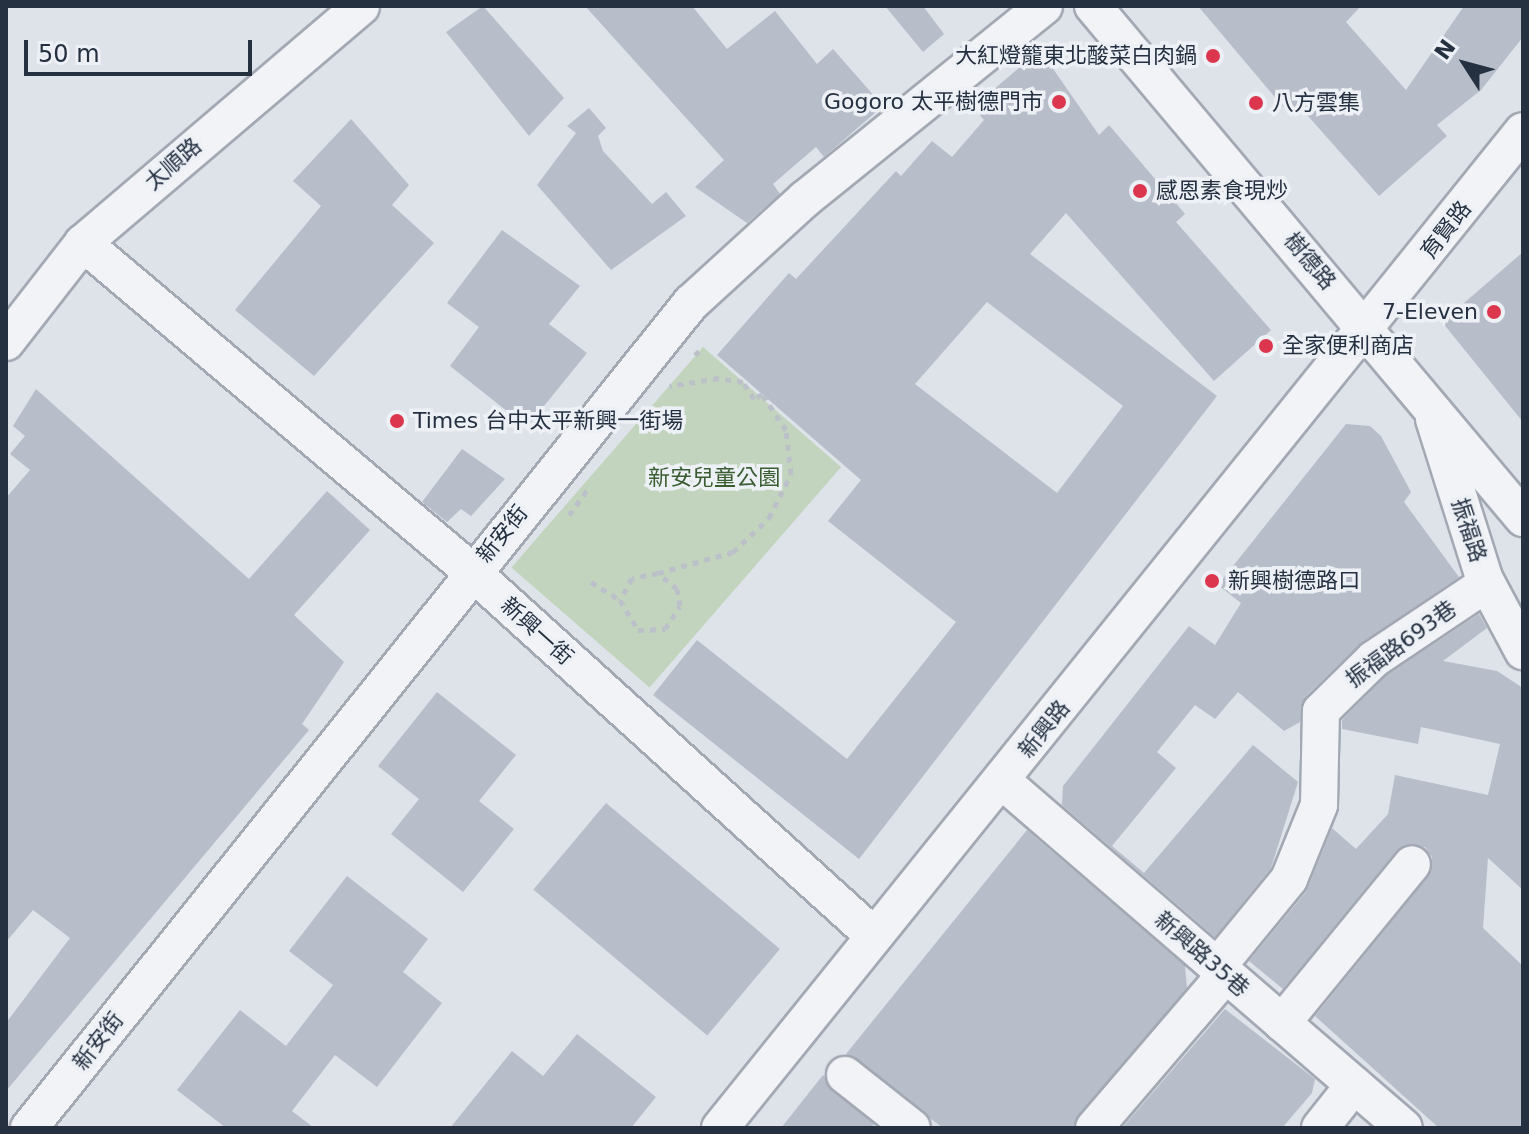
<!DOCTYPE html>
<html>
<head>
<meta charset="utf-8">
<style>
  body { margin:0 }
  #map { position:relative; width:1529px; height:1134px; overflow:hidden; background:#dee2e9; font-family:"DejaVu Sans","Noto Sans TC",sans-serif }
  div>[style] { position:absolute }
  .green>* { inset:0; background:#c3d4be; transform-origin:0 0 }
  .building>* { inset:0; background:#b7bec9; transform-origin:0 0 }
  .path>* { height:5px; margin-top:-2.5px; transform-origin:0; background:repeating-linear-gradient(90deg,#bcc0c8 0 6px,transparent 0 12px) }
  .roads { filter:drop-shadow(2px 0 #a3a9b3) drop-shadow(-2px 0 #a3a9b3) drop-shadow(0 2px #a3a9b3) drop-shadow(0 -2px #a3a9b3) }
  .minor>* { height:36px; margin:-18px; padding:0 18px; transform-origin:18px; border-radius:18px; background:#f1f3f7 }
  .dots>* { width:22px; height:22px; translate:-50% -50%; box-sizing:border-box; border:4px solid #edf1f6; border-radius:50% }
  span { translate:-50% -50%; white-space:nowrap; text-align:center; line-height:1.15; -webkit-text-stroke:7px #edf1f6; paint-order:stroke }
  .poi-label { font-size:22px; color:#253041 }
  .right { translate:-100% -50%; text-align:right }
  .left { translate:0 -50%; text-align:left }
  .street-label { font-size:22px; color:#253041 }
  .park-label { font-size:22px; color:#3a5e31 }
  .frame { position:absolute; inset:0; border:8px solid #253041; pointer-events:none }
  .north { position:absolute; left:1425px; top:24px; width:80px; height:80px; -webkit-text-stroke:6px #edf1f6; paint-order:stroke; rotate:306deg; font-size:22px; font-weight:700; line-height:32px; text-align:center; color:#253041 }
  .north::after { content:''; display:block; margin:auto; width:28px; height:36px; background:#253041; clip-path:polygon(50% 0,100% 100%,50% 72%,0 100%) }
  .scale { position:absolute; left:24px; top:40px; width:228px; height:36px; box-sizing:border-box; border:4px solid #253041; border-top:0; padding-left:10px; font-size:24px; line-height:28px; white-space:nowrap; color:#253041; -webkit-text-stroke:6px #edf1f6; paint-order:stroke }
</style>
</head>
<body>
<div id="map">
  <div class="green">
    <i style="left:703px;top:347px;width:183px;height:292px;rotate:41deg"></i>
  </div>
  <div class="building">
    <i style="clip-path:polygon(483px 6px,564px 98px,529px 136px,446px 32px)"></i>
    <i style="clip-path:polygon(585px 6px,692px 6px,727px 49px,775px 11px,817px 64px,833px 49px,883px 106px,824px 157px,816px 147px,773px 184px,780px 194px,747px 223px,695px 187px,724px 160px)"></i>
    <i style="clip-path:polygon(885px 6px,923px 6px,944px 34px,923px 52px)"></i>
    <i style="clip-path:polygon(1198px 6px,1361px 6px,1346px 22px,1406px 90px,1464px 6px,1523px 6px,1523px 37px,1481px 90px,1437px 125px,1447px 136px,1379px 196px,1300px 107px,1290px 115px)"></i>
    <i style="clip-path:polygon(evenodd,1040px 50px,1099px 135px,1109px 125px,1185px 214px,1176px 222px,1271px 330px,1214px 381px,1066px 213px,1030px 254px,1217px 396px,859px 859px,653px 695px,697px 640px,847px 759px,956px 622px,828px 521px,861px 480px,717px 355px,789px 273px,796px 279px,896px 171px,901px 176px,932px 141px,952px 157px,984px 120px,973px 107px,1040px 50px,987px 302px,1123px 406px,1057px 493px,915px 384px,987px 302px)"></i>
    <i style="clip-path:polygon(589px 108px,606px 128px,598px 136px,603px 151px,652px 204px,666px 192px,686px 216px,611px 270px,537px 185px,576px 133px,567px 126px)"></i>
    <i style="clip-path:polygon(351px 119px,409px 185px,392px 205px,434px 243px,314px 376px,235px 310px,321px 206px,293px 181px)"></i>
    <i style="clip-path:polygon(502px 230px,580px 286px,549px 324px,587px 353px,527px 427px,450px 366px,479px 327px,447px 303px)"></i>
    <i style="clip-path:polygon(1523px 252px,1523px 422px,1442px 322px)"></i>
    <i style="clip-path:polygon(36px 389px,249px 579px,327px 491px,370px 530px,294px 615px,344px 662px,302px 724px,309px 730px,6px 1091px,6px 1023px,70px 938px,33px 910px,6px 942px,6px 498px,30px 470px,10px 454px,25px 436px,13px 426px)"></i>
    <i style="clip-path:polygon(1346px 424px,1370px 426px,1381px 436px,1411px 492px,1404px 502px,1459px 577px,1360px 644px,1306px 696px,1300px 722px,1284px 731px,1238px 692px,1215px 719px,1195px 705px,1157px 752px,1176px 768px,1112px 846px,1144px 873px,1253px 745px,1298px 782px,1271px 868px,1215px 937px,1062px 805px,1063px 786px,1189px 626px,1215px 645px,1241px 603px,1218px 585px)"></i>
    <i style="clip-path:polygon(462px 449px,505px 479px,471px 516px,461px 509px,447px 522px,422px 502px)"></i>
    <i style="clip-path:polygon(1479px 614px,1487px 628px,1443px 661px,1497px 671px,1523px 688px,1523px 890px,1488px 858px,1483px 928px,1523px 966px,1523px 1128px,1439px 1128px,1315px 1016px,1428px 877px,1432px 857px,1425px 847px,1396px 851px,1283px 989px,1249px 961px,1306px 892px,1332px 828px,1356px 849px,1388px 814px,1395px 775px,1488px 795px,1500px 744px,1421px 727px,1418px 744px,1342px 729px,1342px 720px,1387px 675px)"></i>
    <i style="clip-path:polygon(437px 692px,516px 755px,479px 801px,514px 829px,463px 892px,391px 834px,419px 799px,378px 766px)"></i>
    <i style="left:606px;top:803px;width:227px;height:113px;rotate:40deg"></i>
    <i style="clip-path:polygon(1027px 830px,1185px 966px,1187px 988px,1074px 1128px,943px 1128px,846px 1054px)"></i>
    <i style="clip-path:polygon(347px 876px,428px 939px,403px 972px,442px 1003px,377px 1087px,335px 1055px,292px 1111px,314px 1128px,226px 1128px,177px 1090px,240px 1010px,286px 1046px,333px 985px,289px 951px)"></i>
    <i style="clip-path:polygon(1225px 1009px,1315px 1079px,1312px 1093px,1282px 1128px,1122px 1128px)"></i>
    <i style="clip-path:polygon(577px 1034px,656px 1097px,631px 1128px,450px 1128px,512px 1051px,543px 1076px)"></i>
    <i style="clip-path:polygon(823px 1075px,874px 1124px,871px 1128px,781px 1128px)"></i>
  </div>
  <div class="path">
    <i style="left:695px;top:355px;width:11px;rotate:-45deg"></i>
    <i style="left:569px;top:515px;width:34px;rotate:-54deg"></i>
    <i style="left:658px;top:573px;width:78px;rotate:-15.6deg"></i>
    <i style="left:733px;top:552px;width:50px;rotate:-43.4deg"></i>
    <i style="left:769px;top:518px;width:49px;rotate:-63.4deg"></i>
    <i style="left:791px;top:474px;width:44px;rotate:-96.5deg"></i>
    <i style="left:786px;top:430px;width:43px;rotate:-123.7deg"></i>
    <i style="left:762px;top:394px;width:9px;rotate:148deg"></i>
    <i style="left:754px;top:399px;width:20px;rotate:-123deg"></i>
    <i style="left:743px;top:382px;width:24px;rotate:-171deg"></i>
    <i style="left:719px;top:378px;width:50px;rotate:170.7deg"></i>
    <i style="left:591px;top:582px;width:34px;rotate:32deg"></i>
    <i style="left:620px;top:600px;width:35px;rotate:59deg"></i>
    <i style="left:638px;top:630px;width:27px;rotate:-2deg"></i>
    <i style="left:665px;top:629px;width:27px;rotate:-57deg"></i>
    <i style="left:680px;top:606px;width:17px;rotate:-100deg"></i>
    <i style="left:677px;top:589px;width:25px;rotate:-140deg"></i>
    <i style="left:658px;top:573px;width:26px;rotate:169deg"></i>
    <i style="left:632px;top:578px;width:25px;rotate:119deg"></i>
  </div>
  <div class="roads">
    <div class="minor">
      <i style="left:1093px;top:6px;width:669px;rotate:49.97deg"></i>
      <i style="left:83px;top:243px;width:508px;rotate:40.21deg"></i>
      <i style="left:471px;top:571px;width:544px;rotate:42.17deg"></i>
      <i style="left:6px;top:342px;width:125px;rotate:-52.1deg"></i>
      <i style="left:83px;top:243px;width:365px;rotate:-40.4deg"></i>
      <i style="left:1434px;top:419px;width:167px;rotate:72.5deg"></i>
      <i style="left:1484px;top:578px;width:83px;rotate:61.9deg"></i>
      <i style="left:1001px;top:780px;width:532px;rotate:40.81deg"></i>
      <i style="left:1217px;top:967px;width:114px;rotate:-50.7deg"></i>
      <i style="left:1289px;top:879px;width:80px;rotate:-67.9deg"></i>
      <i style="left:1319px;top:805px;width:94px;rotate:-88.8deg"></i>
      <i style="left:1321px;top:711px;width:74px;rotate:-44.5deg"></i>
      <i style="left:1374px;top:659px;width:135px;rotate:-33.8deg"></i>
      <i style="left:1282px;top:1023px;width:205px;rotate:-50.7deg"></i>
      <i style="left:845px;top:1075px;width:85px;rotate:38.3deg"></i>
      <i style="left:29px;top:1128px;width:1058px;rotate:-51.26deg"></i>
      <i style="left:691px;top:303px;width:154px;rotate:-42.4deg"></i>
      <i style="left:805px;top:199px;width:307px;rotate:-38.9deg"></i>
      <i style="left:720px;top:1128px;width:1280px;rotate:-51.15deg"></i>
      <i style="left:1094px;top:1128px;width:203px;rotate:-49.4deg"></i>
      <i style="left:1320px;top:1128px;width:55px;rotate:-51.7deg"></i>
    </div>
  </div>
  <div class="dots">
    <i style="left:1213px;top:56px;background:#db364e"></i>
    <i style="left:1059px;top:102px;background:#db364e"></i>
    <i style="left:1256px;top:103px;background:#db364e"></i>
    <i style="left:1140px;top:191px;background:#db364e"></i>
    <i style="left:1494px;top:312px;background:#db364e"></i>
    <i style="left:1266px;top:346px;background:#db364e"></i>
    <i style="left:397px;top:421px;background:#db364e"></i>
    <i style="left:1212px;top:581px;background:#db364e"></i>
  </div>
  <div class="poi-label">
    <span class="right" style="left:1197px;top:56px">大紅燈籠東北酸菜白肉鍋</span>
    <span class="right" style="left:1043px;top:102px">Gogoro 太平樹德門市</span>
    <span class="left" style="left:1272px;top:103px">八方雲集</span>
    <span class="left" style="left:1156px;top:191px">感恩素食現炒</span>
    <span class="right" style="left:1478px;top:312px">7-Eleven</span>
    <span class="left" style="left:1282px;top:346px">全家便利商店</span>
    <span class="left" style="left:413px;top:421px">Times 台中太平新興一街場</span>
    <span class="left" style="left:1228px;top:581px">新興樹德路口</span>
  </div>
  <div class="street-label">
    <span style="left:173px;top:164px;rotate:-41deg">太順路</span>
    <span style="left:1446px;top:230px;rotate:-52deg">育賢路</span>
    <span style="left:1310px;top:261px;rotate:50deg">樹德路</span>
    <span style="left:1469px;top:530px;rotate:72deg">振福路</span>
    <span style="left:502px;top:534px;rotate:-51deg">新安街</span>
    <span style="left:537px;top:631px;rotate:42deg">新興一街</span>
    <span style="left:1401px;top:644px;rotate:-36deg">振福路693巷</span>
    <span style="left:1044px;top:729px;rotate:-51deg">新興路</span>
    <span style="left:1202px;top:954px;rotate:41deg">新興路35巷</span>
    <span style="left:98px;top:1041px;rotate:-52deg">新安街</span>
  </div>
  <div class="park-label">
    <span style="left:714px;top:478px">新安兒童公園</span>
  </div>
  <div class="frame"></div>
  <div class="north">N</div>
  <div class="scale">50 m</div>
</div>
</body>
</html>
